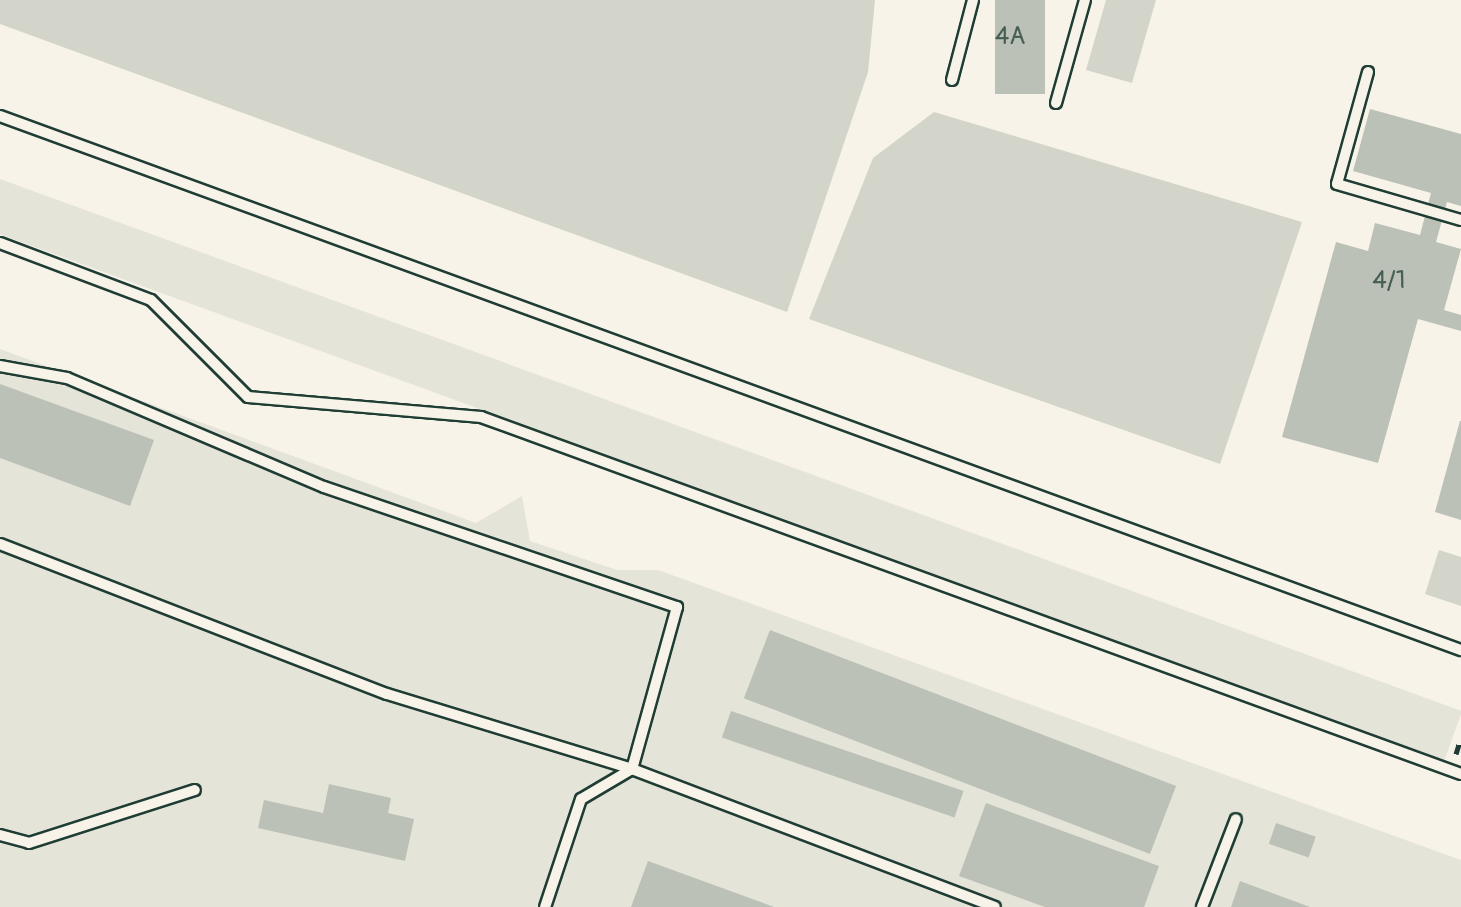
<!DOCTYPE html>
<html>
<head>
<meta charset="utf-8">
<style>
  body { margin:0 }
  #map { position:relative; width:1461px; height:907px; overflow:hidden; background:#f7f3e8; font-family:Pangolin,sans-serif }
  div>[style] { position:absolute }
  .built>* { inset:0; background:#e5e4d9; transform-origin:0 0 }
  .green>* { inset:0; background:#d3d5ca }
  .building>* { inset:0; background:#bbc1b6; transform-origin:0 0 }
  .path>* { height:5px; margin-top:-2.5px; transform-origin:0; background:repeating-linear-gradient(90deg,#1f3d34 0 10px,transparent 0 18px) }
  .roads { filter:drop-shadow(2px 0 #1f3d34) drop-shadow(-2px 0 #1f3d34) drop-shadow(0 2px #1f3d34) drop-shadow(0 -2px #1f3d34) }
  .service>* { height:10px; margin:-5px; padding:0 5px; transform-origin:5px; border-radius:5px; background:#f7f3e8 }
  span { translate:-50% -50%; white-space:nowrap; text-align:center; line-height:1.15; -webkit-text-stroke:8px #f7f3e8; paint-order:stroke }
  .number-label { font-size:25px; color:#465e54 }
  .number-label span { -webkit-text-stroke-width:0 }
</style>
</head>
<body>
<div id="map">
  <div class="built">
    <i style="left:0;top:179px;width:1556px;height:52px;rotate:20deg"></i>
    <i style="clip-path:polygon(0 349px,476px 523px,522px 496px,530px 541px,617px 570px,658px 570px,1461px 860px,1461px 907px,0 907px)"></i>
  </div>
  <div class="green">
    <i style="clip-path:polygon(0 0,875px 0,868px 72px,787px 312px,0 24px)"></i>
    <i style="clip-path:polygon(1106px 0,1156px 0,1132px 83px,1086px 70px)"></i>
    <i style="clip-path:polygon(934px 112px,1302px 222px,1220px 464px,809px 319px,873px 158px)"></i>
    <i style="clip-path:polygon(1439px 550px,1461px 557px,1461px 606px,1425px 594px)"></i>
  </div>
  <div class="building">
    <i style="left:995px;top:0;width:50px;height:94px"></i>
    <i style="clip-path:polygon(1370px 109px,1461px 134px,1461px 206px,1447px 202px,1436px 242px,1461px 249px,1444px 310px,1461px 315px,1461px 331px,1418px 319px,1378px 463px,1282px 437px,1336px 242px,1368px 251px,1375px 223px,1420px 235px,1431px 193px,1353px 171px)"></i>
    <i style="clip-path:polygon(0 384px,154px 440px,130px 506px,0 458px)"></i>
    <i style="clip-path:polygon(1460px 421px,1461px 421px,1461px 520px,1435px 512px)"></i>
    <i style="left:770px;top:630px;width:435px;height:73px;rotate:21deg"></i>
    <i style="left:731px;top:711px;width:246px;height:28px;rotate:19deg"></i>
    <i style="clip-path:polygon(329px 784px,391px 798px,388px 813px,414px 819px,405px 861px,258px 828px,264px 800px,323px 813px)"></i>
    <i style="clip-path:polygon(986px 803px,1159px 866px,1144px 907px,1045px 907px,959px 876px)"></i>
    <i style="left:1276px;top:823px;width:42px;height:22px;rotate:19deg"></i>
    <i style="clip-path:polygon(648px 861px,774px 907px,631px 907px)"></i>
    <i style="clip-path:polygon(1240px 881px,1310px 907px,1231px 907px)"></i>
  </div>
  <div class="path">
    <i style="left:1456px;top:754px;width:17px;rotate:-73deg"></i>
  </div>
  <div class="roads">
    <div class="service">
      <i style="left:1368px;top:72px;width:116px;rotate:105.5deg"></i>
      <i style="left:1337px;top:184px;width:129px;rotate:16.2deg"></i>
      <i style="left:952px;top:80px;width:83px;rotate:-75.3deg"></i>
      <i style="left:1056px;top:103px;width:107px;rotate:-74.3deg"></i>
      <i style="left:0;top:116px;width:1556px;rotate:20.08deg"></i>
      <i style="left:0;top:243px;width:161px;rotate:20.7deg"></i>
      <i style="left:151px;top:300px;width:137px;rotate:45deg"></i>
      <i style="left:248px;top:397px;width:234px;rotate:4.9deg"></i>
      <i style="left:481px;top:417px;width:1043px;rotate:20.02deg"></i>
      <i style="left:0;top:366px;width:68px;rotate:10.2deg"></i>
      <i style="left:67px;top:378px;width:279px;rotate:23deg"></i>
      <i style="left:324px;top:487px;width:373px;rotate:18.8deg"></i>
      <i style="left:677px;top:607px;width:168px;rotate:105.5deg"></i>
      <i style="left:632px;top:769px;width:59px;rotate:149.5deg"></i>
      <i style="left:581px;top:799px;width:114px;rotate:108.4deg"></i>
      <i style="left:0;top:544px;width:415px;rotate:21.2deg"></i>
      <i style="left:387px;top:694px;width:256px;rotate:17deg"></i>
      <i style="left:632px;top:769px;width:388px;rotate:20.8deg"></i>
      <i style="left:0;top:835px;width:30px;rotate:15deg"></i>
      <i style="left:29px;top:843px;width:174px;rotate:-17.7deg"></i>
      <i style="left:1202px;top:907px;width:94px;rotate:-68.9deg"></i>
    </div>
  </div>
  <div class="number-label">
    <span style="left:1010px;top:37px">4А</span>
    <span style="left:1389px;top:281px">4/1</span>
  </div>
</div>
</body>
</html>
